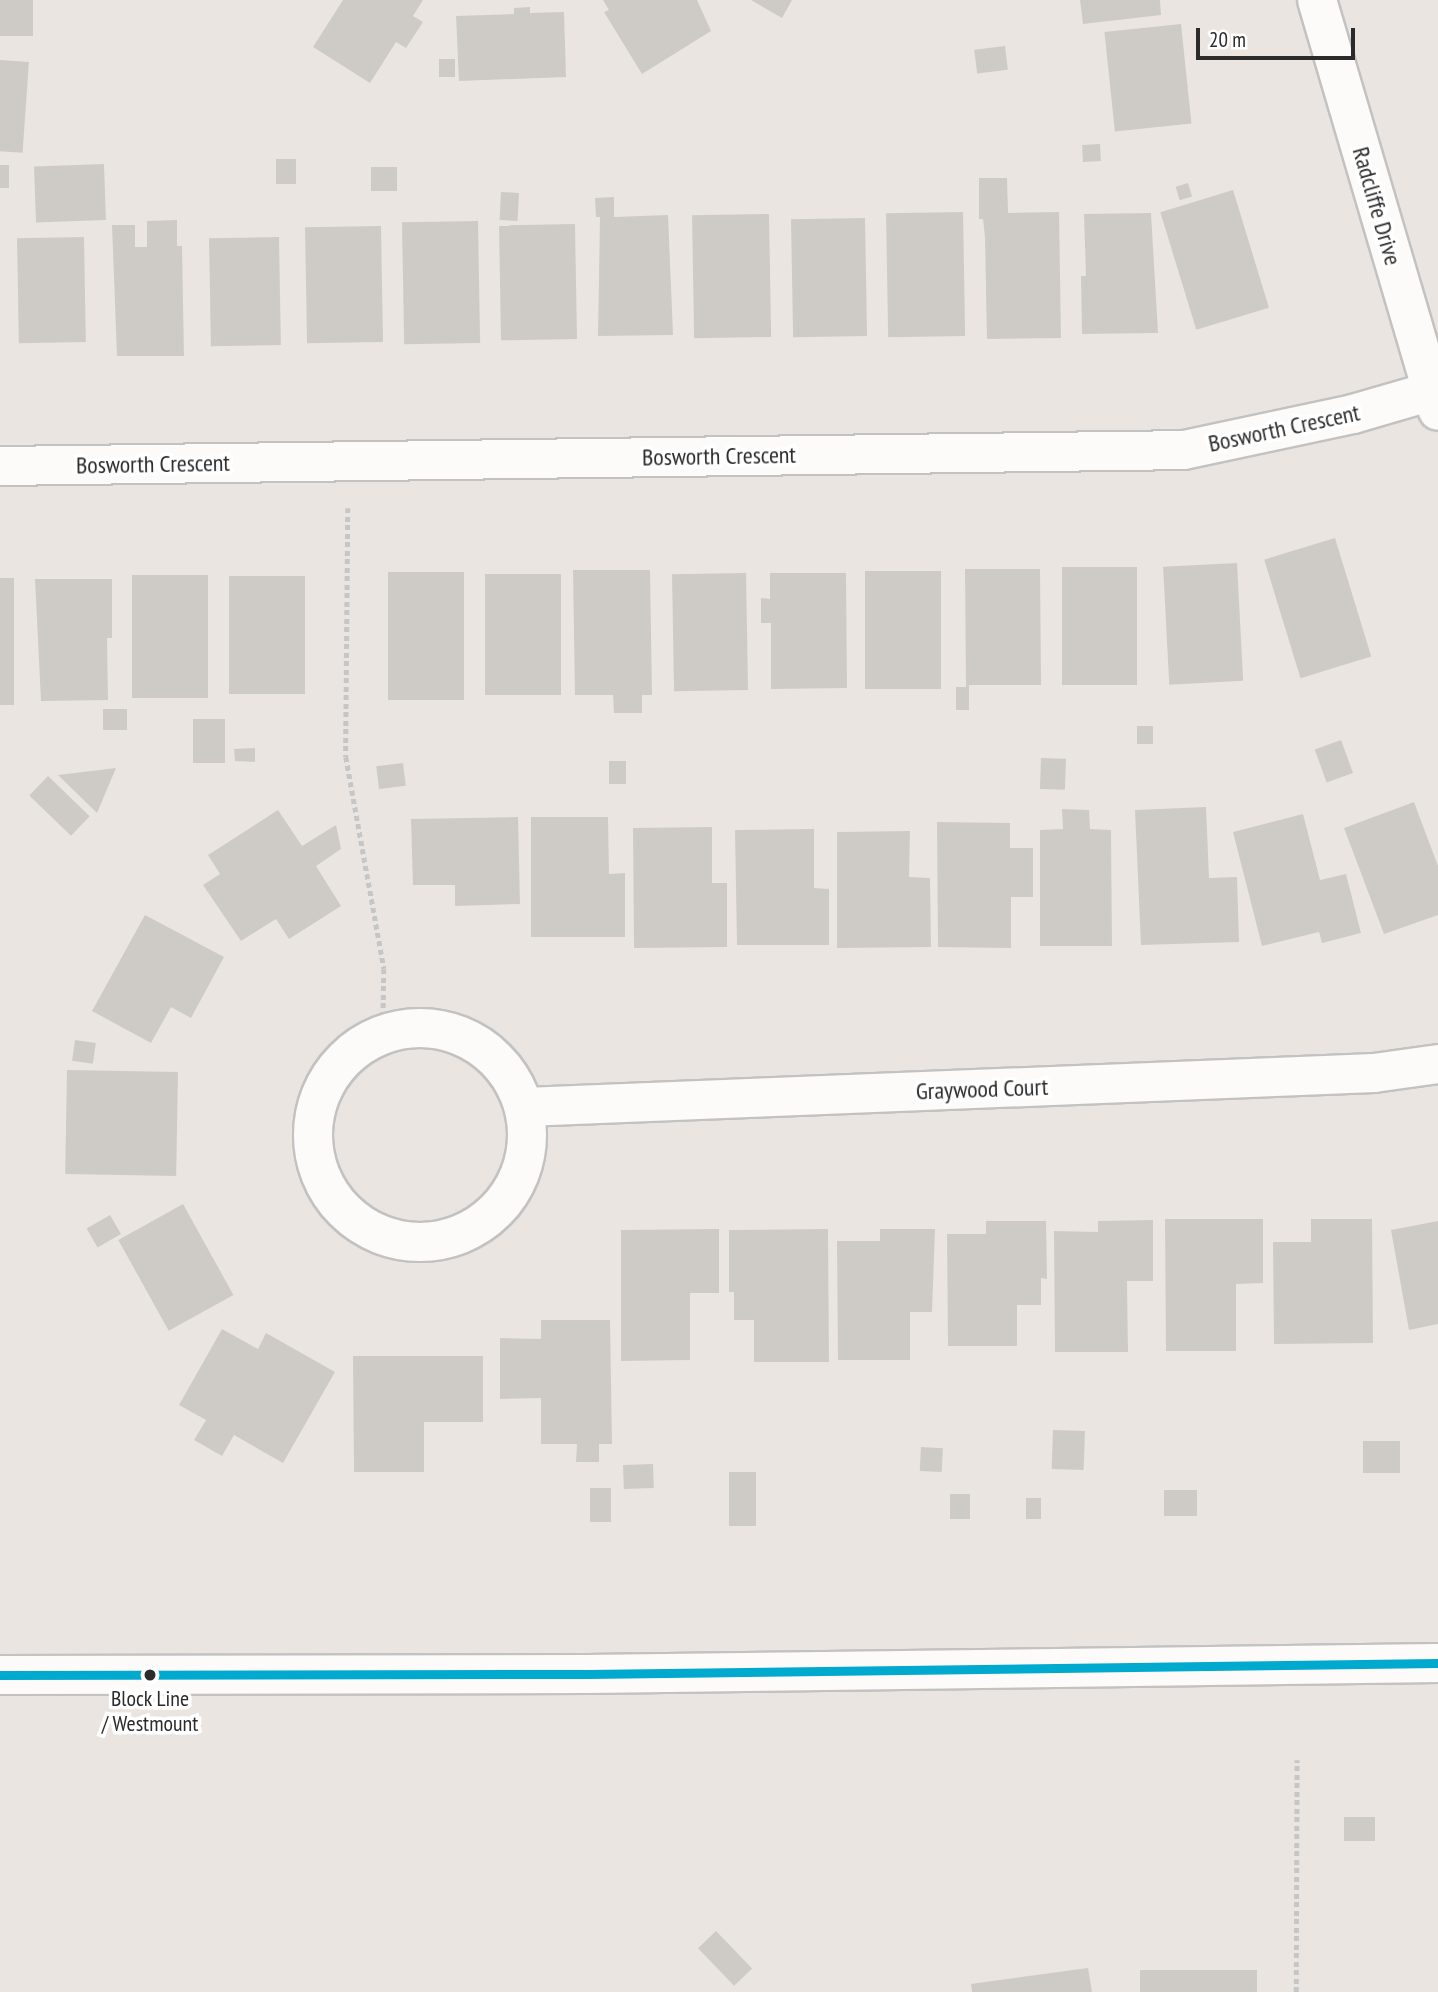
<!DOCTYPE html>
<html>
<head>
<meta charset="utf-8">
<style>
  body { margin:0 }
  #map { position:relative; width:1438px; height:1992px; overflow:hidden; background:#eae5e0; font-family:"PT Sans Narrow",sans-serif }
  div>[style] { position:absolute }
  .building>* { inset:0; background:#cecbc7; transform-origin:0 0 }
  .path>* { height:4.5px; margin-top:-2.25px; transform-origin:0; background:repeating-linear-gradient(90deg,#c6c6c6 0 5px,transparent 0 8.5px) }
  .roads { filter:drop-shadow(2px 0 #c3c2c2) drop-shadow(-2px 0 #c3c2c2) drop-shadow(0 2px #c3c2c2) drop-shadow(0 -2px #c3c2c2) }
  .minor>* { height:38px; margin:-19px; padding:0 19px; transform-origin:19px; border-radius:19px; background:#fcfbfa }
  .minor>.ring { margin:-19px; padding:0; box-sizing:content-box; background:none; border:38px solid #fcfbfa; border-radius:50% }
  .bus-1>* { height:9px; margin:-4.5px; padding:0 4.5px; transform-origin:4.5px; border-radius:4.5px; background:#00a9ce }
  .dots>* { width:19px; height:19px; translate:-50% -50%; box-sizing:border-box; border:4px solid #fff; border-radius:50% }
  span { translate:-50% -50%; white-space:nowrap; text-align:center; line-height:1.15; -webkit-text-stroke:7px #fff; paint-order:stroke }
  .bus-label { font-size:22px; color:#2b2b2b }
  .street-label { font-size:24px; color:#2b2b2b }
  .scale { position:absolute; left:1196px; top:28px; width:159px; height:32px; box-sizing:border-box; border:4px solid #2b2b2b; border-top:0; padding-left:9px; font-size:21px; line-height:24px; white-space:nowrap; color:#2b2b2b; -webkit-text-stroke:5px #fff; paint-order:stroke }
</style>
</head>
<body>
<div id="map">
  <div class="building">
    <i style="left:0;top:0;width:33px;height:36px"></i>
    <i style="clip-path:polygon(343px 0,423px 0,413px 16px,423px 22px,406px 48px,396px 42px,370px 83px,313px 47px)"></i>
    <i style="clip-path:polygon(603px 0,697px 0,711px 31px,642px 74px,604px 12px,609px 10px)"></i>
    <i style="clip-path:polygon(751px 0,792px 0,782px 18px)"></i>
    <i style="clip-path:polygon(1080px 0,1160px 0,1161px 15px,1083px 24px)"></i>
    <i style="clip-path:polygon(530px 7px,530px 13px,564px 12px,566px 77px,459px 81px,456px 16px,514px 14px,514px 8px)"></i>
    <i style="left:1181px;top:24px;width:100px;height:77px;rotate:84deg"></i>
    <i style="left:1005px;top:46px;width:24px;height:31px;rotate:83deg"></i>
    <i style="left:439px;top:59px;width:16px;height:18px"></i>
    <i style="left:0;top:60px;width:29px;height:91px;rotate:4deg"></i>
    <i style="left:1100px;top:144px;width:17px;height:18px;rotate:87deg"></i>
    <i style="left:276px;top:159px;width:20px;height:25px"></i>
    <i style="left:104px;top:164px;width:56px;height:70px;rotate:88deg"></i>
    <i style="left:0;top:165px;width:9px;height:23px"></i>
    <i style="left:397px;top:167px;width:24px;height:26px;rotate:90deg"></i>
    <i style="clip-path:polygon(979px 178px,1007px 178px,1008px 213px,1059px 212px,1061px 338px,987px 339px,985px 237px,983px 219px,979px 219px)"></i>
    <i style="left:1188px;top:183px;width:14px;height:13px;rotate:73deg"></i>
    <i style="left:1233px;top:190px;width:123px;height:76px;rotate:73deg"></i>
    <i style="left:501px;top:192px;width:18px;height:28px;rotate:3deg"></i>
    <i style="clip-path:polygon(614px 197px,614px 217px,668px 215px,673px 335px,598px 336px,600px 217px,596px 217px,595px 198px)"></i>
    <i style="left:963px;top:212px;width:124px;height:77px;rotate:89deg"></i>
    <i style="clip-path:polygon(1151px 213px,1158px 333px,1082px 334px,1081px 276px,1086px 276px,1084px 214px)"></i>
    <i style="left:769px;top:214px;width:123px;height:77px;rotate:89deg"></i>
    <i style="left:865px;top:218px;width:118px;height:74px;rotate:89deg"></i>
    <i style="clip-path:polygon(177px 220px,177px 246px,182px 246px,184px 356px,117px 356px,112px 225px,135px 225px,135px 247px,147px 247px,147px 221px)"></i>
    <i style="left:478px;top:221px;width:122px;height:76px;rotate:89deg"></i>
    <i style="left:575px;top:224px;width:115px;height:76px;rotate:89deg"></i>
    <i style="left:381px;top:226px;width:116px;height:76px;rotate:89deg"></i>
    <i style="left:84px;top:237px;width:105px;height:67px;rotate:89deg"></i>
    <i style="left:279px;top:237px;width:108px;height:70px;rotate:89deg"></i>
    <i style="left:1335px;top:538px;width:124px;height:74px;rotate:73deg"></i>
    <i style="left:1237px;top:563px;width:118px;height:74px;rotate:87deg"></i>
    <i style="left:1137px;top:567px;width:118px;height:75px;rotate:90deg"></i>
    <i style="clip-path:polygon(965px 569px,1040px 569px,1041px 685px,969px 685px,969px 710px,956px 710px,956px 687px,966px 687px)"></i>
    <i style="clip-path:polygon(573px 570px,650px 570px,652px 695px,642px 695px,642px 713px,614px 713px,613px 695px,575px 695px)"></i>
    <i style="left:941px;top:571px;width:118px;height:76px;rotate:90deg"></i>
    <i style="left:388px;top:572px;width:76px;height:128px"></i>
    <i style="left:746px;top:573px;width:117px;height:74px;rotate:89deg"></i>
    <i style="clip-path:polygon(770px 573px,846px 573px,847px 688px,771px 689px,771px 623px,761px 623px,761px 598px,770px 599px)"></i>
    <i style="left:485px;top:574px;width:76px;height:121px"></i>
    <i style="left:208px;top:575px;width:123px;height:76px;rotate:90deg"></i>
    <i style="left:229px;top:576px;width:76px;height:118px"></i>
    <i style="left:0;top:578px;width:14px;height:127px"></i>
    <i style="clip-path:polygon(35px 579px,112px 579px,112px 638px,107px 638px,108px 700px,41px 701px)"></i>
    <i style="left:103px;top:709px;width:24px;height:21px"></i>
    <i style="left:225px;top:719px;width:44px;height:32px;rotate:90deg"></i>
    <i style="left:1137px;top:726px;width:16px;height:18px"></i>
    <i style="left:1341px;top:740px;width:35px;height:28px;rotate:70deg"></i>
    <i style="clip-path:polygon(255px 748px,255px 762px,235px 761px,234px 749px)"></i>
    <i style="left:1041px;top:758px;width:25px;height:31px;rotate:2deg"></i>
    <i style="left:626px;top:761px;width:23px;height:17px;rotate:90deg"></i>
    <i style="left:403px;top:763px;width:23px;height:27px;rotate:83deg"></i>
    <i style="clip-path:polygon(116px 768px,97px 813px,58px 775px)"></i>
    <i style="left:48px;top:776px;width:58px;height:27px;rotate:44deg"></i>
    <i style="clip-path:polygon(1414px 802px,1438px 866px,1438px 915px,1384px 934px,1344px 828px)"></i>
    <i style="clip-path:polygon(1206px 807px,1209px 878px,1237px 877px,1239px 942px,1141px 945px,1135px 810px)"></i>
    <i style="clip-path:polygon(1062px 809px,1089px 810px,1090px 829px,1111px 830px,1112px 946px,1040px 946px,1040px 830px,1063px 829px)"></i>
    <i style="clip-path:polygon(278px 810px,302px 846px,336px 825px,341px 849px,316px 866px,341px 906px,289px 939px,276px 919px,241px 941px,203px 885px,220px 874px,208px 855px)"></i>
    <i style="clip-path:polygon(1303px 814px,1320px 880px,1346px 874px,1361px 933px,1322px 943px,1319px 932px,1262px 946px,1233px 832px)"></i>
    <i style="clip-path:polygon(518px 817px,520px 904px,455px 906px,455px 885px,413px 885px,411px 819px)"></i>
    <i style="clip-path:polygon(531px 817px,608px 817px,609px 874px,625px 873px,625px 937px,531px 937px)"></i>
    <i style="clip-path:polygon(937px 822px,1010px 823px,1010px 848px,1033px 848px,1033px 897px,1011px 897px,1011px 948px,938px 947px)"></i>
    <i style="clip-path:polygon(712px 827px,712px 883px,727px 883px,727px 947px,634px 948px,633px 828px)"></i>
    <i style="clip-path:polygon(814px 829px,814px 888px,829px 889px,829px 945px,737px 945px,735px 830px)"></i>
    <i style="clip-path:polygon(910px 831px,909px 877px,930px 878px,931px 947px,837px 948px,837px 832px)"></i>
    <i style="clip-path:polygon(145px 915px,224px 957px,191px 1018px,171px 1007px,151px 1043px,92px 1011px)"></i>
    <i style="left:75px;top:1040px;width:21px;height:21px;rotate:8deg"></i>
    <i style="left:67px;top:1070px;width:111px;height:104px;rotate:1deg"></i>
    <i style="left:183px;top:1204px;width:104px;height:74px;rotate:61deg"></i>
    <i style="left:110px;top:1215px;width:22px;height:27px;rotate:60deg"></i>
    <i style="clip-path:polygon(1165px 1219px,1263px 1219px,1263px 1283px,1236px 1284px,1236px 1351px,1166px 1351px)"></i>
    <i style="clip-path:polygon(1311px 1219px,1372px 1219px,1373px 1343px,1274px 1344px,1273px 1242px,1311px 1242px)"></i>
    <i style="clip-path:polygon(1153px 1220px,1153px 1281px,1127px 1281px,1128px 1352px,1055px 1352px,1054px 1231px,1098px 1232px,1098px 1221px)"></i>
    <i style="clip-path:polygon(986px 1221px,1046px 1221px,1047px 1279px,1041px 1278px,1041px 1305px,1017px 1305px,1017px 1346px,948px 1346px,947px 1234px,986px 1234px)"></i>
    <i style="clip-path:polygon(1438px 1221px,1438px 1324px,1409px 1330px,1391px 1230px)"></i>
    <i style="clip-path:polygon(719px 1229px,719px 1293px,690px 1293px,690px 1360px,621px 1361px,621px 1230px)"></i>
    <i style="clip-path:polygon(828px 1229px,829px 1362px,754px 1362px,754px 1320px,734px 1320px,734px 1292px,729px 1292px,729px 1230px)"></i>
    <i style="clip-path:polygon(880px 1229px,935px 1229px,932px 1312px,910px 1312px,910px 1360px,838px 1360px,837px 1241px,880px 1241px)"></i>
    <i style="clip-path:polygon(541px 1320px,610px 1320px,612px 1444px,599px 1444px,599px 1462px,576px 1462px,577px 1444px,541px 1444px,541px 1398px,500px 1399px,500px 1338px,541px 1339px)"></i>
    <i style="clip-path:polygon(222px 1329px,258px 1349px,266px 1333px,335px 1372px,283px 1463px,234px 1435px,222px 1456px,194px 1440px,206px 1420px,179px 1405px)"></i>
    <i style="clip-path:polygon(353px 1356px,483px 1356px,483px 1422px,424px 1422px,424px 1472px,354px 1472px)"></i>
    <i style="left:1053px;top:1430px;width:32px;height:39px;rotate:2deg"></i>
    <i style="left:1363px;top:1441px;width:37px;height:32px"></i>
    <i style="left:921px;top:1447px;width:22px;height:24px;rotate:3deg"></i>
    <i style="left:653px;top:1464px;width:24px;height:30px;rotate:88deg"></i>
    <i style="left:729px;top:1472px;width:27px;height:54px"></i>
    <i style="left:611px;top:1488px;width:34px;height:21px;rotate:90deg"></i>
    <i style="left:1197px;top:1490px;width:26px;height:33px;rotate:90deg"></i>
    <i style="left:950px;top:1494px;width:20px;height:25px"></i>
    <i style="left:1026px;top:1498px;width:15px;height:21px"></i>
    <i style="left:1344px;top:1817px;width:31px;height:24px"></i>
    <i style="left:716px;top:1931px;width:52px;height:25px;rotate:46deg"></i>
    <i style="clip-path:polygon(1088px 1968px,1092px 1992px,972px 1992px,971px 1984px)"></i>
    <i style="left:1257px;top:1970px;width:22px;height:117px;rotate:90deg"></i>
  </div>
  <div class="path">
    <i style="left:348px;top:508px;width:249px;rotate:90.5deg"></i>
    <i style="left:346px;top:757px;width:215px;rotate:79.8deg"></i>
    <i style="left:384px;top:969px;width:65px;rotate:90.9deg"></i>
    <i style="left:1296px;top:1992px;width:232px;rotate:-89.8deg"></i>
  </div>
  <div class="roads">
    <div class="minor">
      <i style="left:1317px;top:0;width:428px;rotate:73.6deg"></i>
      <i style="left:0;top:466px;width:1184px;rotate:-0.77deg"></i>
      <i style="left:1184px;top:450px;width:173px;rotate:-12deg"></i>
      <i style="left:1353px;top:414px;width:82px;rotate:-16.2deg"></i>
      <i class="ring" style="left:313px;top:1028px;width:176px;height:176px"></i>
      <i style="left:525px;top:1107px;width:850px;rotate:-2.29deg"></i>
      <i style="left:1374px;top:1073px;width:65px;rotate:-8deg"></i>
      <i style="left:0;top:1675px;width:587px;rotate:-0.1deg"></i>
      <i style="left:587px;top:1674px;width:851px;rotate:-0.74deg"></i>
    </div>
  </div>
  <div class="bus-1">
    <i style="left:0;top:1675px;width:587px;rotate:-0.1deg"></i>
    <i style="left:587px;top:1674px;width:851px;rotate:-0.74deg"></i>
  </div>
  <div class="dots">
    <i style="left:150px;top:1675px;background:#2b2b2b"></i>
  </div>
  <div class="bus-label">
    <span style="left:150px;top:1711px">Block Line<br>/ Westmount</span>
  </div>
  <div class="street-label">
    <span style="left:1377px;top:206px;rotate:74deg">Radcliffe Drive</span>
    <span style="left:1284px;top:428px;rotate:-12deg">Bosworth Crescent</span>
    <span style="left:719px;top:456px;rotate:-1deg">Bosworth Crescent</span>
    <span style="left:153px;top:464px;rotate:-1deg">Bosworth Crescent</span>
    <span style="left:982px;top:1089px;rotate:-2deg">Graywood Court</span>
  </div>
  <div class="scale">20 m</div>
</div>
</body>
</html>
